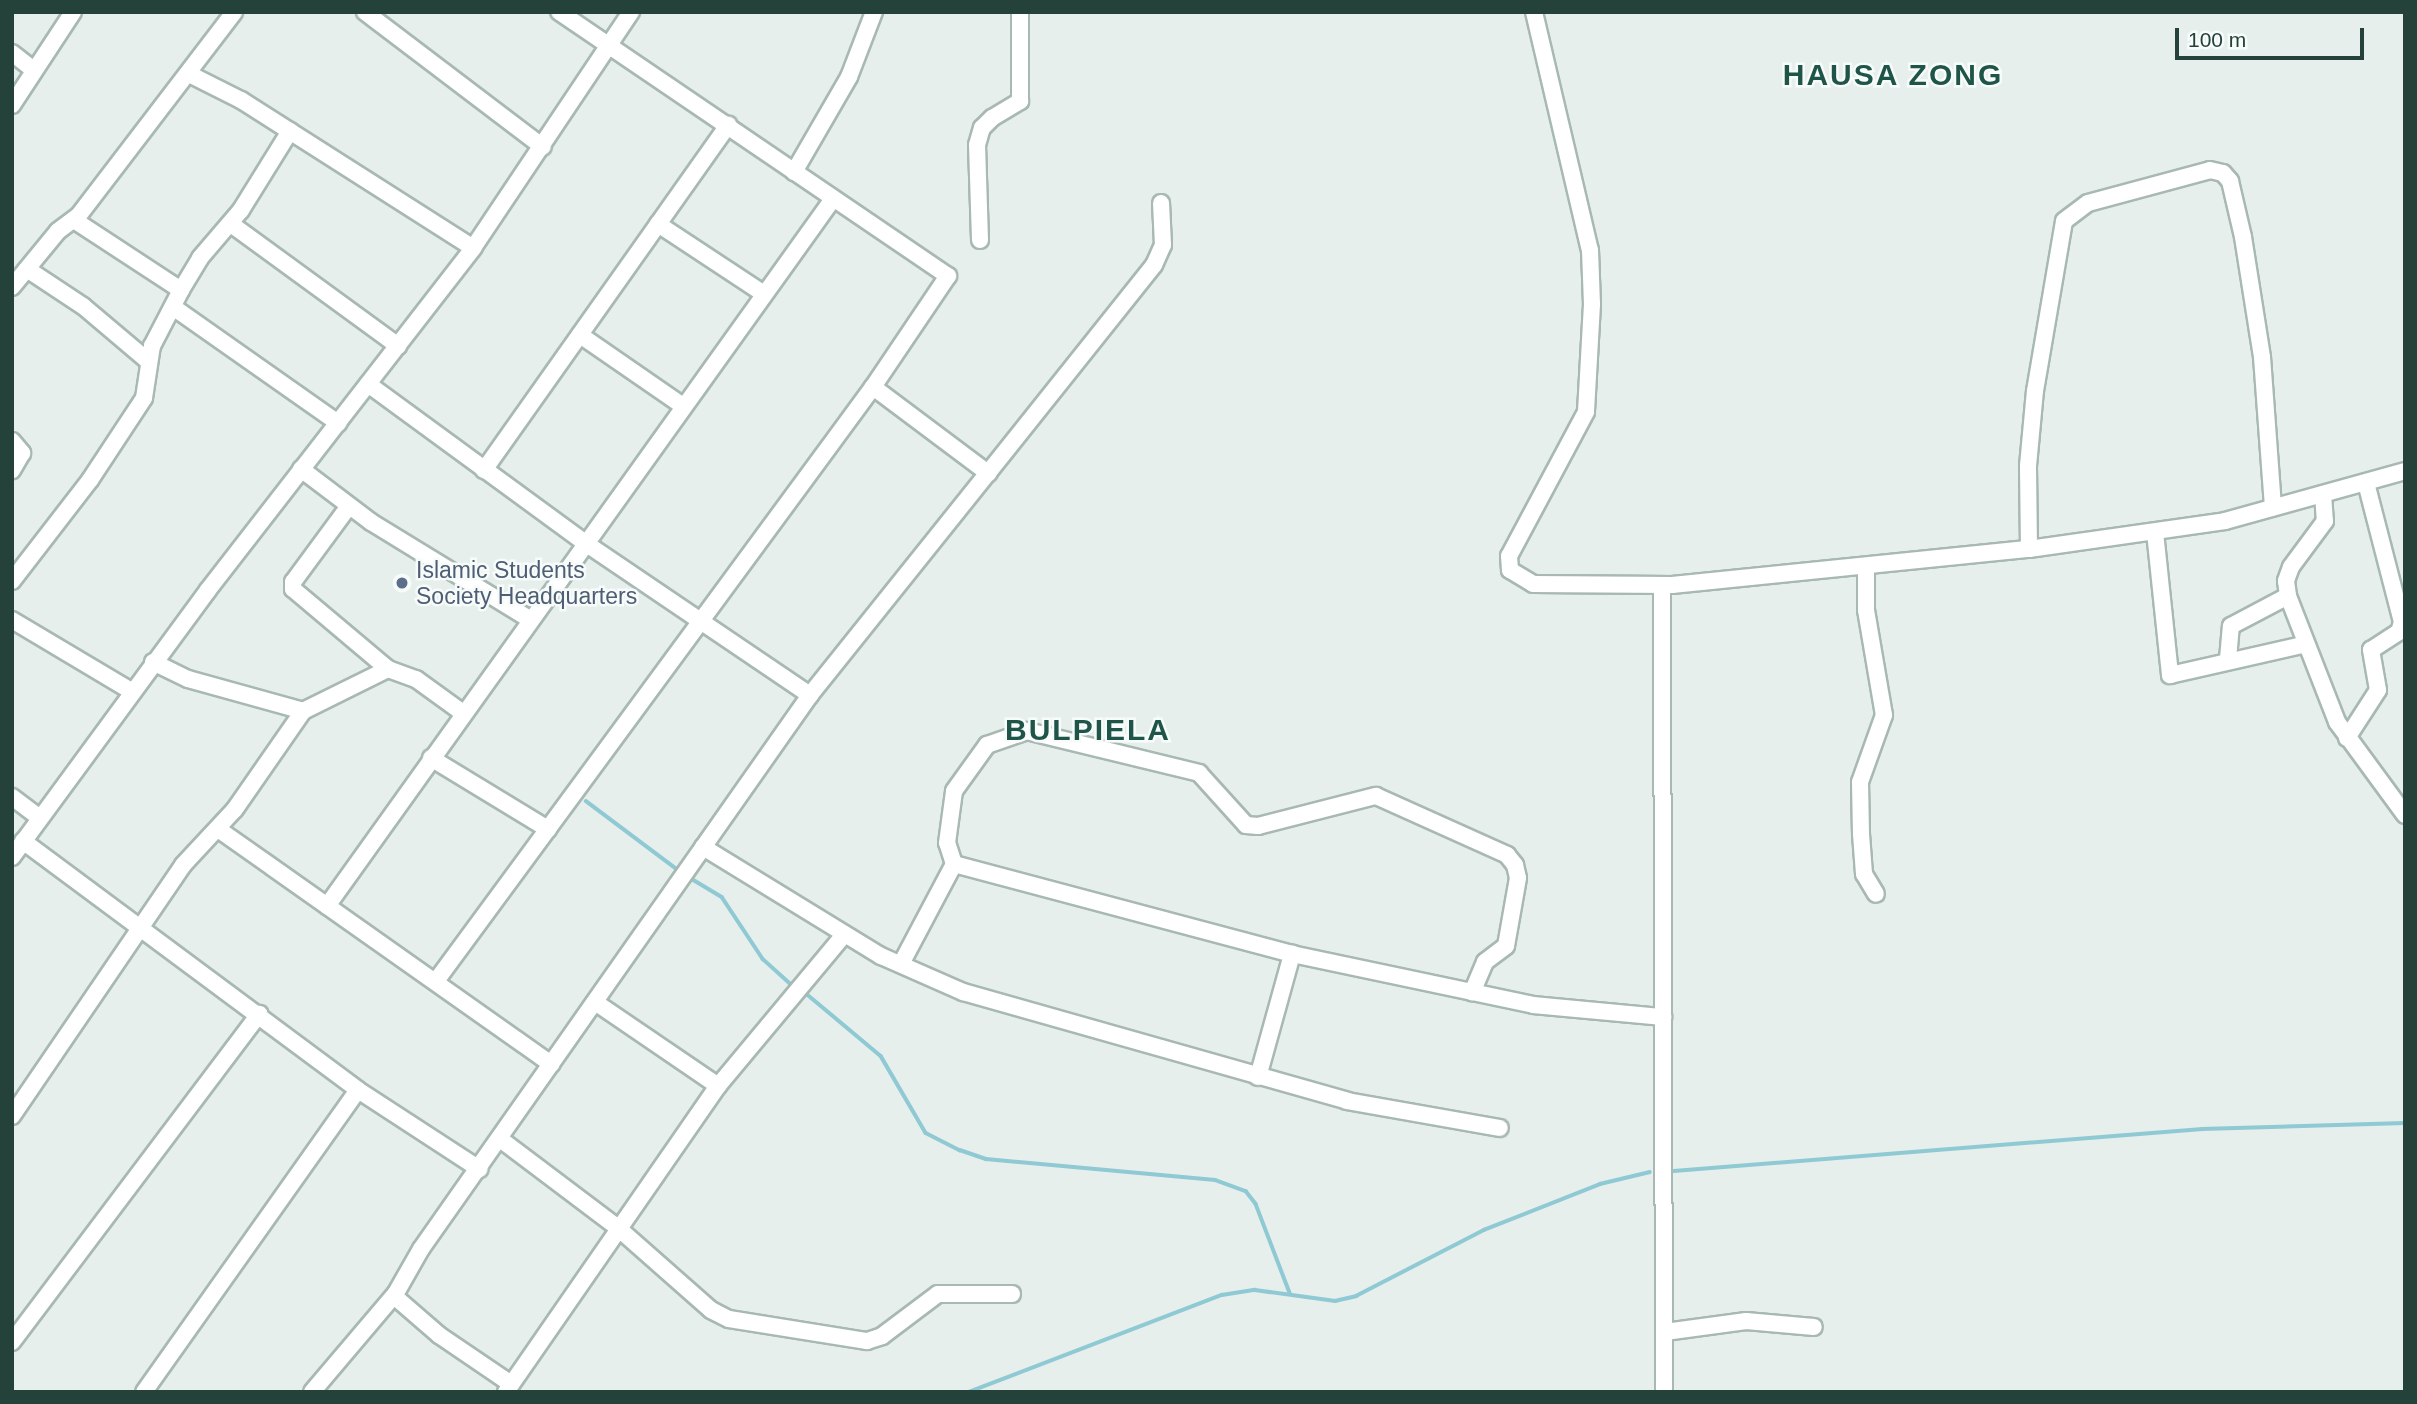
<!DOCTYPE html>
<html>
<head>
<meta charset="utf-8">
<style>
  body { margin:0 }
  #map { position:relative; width:2417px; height:1404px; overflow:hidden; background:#e6efeb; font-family:Arial,sans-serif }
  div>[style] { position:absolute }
  .stream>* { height:3.5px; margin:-1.75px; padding:0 1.75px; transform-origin:1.75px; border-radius:1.75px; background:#8ec9d4 }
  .roads { filter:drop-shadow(2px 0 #a8b8b2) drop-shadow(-2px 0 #a8b8b2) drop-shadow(0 2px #a8b8b2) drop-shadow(0 -2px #a8b8b2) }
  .street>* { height:16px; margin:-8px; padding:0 8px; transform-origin:8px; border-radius:8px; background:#fff }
  .dots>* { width:19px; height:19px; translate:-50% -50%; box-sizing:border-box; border:4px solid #f7fbf9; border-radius:50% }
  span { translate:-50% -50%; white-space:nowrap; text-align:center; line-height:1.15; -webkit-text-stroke:5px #f7fbf9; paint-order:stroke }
  .service-label { font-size:23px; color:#4e5e75 }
  .left { translate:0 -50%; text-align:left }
  .district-label { font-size:30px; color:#1f5548; font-weight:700; letter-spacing:2px }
  .frame { position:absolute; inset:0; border:14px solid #24423a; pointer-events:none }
  .scale { position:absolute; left:2175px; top:28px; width:189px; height:32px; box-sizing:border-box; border:4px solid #24423a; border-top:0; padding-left:9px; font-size:21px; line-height:24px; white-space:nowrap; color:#24423a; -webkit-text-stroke:5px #f7fbf9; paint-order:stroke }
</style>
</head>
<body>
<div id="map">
  <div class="stream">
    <i style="left:586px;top:801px;width:114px;rotate:36.8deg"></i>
    <i style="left:692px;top:879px;width:35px;rotate:31deg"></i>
    <i style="left:722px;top:897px;width:74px;rotate:56.5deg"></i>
    <i style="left:763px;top:959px;width:38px;rotate:42deg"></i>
    <i style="left:808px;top:995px;width:95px;rotate:39.9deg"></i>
    <i style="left:881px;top:1056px;width:89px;rotate:59.7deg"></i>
    <i style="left:926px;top:1133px;width:38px;rotate:27deg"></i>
    <i style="left:960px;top:1150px;width:28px;rotate:19deg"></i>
    <i style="left:986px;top:1159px;width:230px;rotate:5.2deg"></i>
    <i style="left:1215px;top:1180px;width:33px;rotate:20deg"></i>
    <i style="left:1246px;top:1191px;width:16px;rotate:52deg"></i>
    <i style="left:1256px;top:1204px;width:95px;rotate:69.1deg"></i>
    <i style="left:1674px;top:1171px;width:530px;rotate:-4.55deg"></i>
    <i style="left:2202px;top:1129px;width:203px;rotate:-1.7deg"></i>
    <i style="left:969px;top:1392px;width:271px;rotate:-21deg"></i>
    <i style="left:1222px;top:1295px;width:33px;rotate:-9deg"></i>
    <i style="left:1255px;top:1290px;width:81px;rotate:7.8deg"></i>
    <i style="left:1335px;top:1301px;width:22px;rotate:-13deg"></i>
    <i style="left:1356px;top:1296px;width:144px;rotate:-27.3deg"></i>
    <i style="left:1484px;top:1230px;width:125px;rotate:-21.6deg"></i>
    <i style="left:1600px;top:1184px;width:51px;rotate:-13.5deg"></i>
  </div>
  <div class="roads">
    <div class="street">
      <i style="left:365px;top:12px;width:223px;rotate:37.2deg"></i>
      <i style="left:1534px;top:12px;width:244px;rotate:76.8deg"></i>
      <i style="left:1590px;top:250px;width:54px;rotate:87.9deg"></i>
      <i style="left:1592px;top:304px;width:108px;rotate:93.2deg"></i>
      <i style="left:1586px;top:412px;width:163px;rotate:118.1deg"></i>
      <i style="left:1509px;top:556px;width:14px;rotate:86deg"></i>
      <i style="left:1510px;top:570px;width:27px;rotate:31deg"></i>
      <i style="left:1533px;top:584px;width:139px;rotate:0.4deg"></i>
      <i style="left:1672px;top:585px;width:359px;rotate:-5.8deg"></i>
      <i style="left:2029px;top:549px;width:198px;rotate:-8.1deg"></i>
      <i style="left:2225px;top:521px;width:187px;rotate:-15.5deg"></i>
      <i style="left:12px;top:53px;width:28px;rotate:38deg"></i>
      <i style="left:189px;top:74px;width:58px;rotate:26.6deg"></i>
      <i style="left:241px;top:100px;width:275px;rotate:32.5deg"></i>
      <i style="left:12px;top:105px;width:111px;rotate:-56.7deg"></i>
      <i style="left:794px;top:172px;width:110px;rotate:-59.9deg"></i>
      <i style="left:849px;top:77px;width:70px;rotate:-69deg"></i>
      <i style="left:74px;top:220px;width:128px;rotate:33.2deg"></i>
      <i style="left:231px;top:224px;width:207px;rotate:36.1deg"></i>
      <i style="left:658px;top:224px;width:127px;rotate:33.4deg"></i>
      <i style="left:980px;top:240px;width:95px;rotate:-91.8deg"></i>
      <i style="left:977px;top:145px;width:18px;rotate:-74deg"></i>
      <i style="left:982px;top:128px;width:14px;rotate:-45deg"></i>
      <i style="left:992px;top:118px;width:33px;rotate:-31deg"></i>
      <i style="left:1020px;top:101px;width:89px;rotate:-90deg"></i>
      <i style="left:27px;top:269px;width:67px;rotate:33.5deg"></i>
      <i style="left:83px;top:306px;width:85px;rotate:40.2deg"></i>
      <i style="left:12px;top:287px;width:72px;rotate:-50.6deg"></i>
      <i style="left:58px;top:231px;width:26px;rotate:-37deg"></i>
      <i style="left:79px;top:215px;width:255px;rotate:-52.6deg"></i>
      <i style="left:173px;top:307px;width:202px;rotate:35.1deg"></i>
      <i style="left:580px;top:335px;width:125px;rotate:34.6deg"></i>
      <i style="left:368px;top:384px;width:268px;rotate:36.2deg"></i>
      <i style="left:584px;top:542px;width:273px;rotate:34.1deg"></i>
      <i style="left:873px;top:387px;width:144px;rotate:36.8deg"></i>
      <i style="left:988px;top:473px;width:266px;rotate:-51.4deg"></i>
      <i style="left:1154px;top:265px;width:22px;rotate:-66deg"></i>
      <i style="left:1163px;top:245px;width:42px;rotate:-92.7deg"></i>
      <i style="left:12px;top:441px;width:16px;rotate:50deg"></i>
      <i style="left:22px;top:453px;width:20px;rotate:120deg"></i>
      <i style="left:301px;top:469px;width:88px;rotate:37.1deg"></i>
      <i style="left:371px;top:522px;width:185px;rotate:31.5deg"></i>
      <i style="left:484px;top:470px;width:423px;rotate:-54.7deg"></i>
      <i style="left:2323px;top:494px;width:27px;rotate:86deg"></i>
      <i style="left:2325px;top:521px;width:57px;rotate:126.5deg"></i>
      <i style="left:2291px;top:567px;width:15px;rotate:110deg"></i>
      <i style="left:2286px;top:581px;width:15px;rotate:82deg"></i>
      <i style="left:2288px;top:596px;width:135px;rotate:68.7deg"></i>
      <i style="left:2337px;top:722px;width:115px;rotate:53.8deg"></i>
      <i style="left:349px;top:506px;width:94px;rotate:126.4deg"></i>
      <i style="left:293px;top:582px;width:7px;rotate:90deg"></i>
      <i style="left:293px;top:589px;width:124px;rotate:40.1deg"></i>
      <i style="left:2155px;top:532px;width:144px;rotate:84deg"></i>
      <i style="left:2170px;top:675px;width:139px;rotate:-12.8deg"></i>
      <i style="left:2029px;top:549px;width:83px;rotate:-90.7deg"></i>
      <i style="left:2028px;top:466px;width:75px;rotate:-84.7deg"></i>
      <i style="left:2035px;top:391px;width:172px;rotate:-80.3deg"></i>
      <i style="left:2064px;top:221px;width:30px;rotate:-37deg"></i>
      <i style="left:2088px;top:203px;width:126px;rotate:-15.1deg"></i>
      <i style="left:2210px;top:170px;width:13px;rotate:13deg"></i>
      <i style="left:2223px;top:173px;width:11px;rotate:49deg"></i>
      <i style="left:2230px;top:181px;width:57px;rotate:76.9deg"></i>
      <i style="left:2243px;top:237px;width:121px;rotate:81deg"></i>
      <i style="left:2262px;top:357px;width:151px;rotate:85.8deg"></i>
      <i style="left:1866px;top:566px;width:44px;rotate:90deg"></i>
      <i style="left:1866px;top:610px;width:107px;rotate:80.3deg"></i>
      <i style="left:1884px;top:715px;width:71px;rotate:109.7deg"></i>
      <i style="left:1860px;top:782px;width:52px;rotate:88.9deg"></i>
      <i style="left:1861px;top:834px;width:40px;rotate:85.7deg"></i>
      <i style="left:1864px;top:874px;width:23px;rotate:59deg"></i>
      <i style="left:12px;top:581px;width:128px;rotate:-52.3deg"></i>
      <i style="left:90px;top:480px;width:98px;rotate:-56.6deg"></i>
      <i style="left:144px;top:398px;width:53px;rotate:-81.3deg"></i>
      <i style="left:152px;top:346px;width:63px;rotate:-62.6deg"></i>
      <i style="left:181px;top:290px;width:37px;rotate:-59deg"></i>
      <i style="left:200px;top:258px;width:63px;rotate:-49.5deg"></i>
      <i style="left:241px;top:210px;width:93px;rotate:-58.2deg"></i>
      <i style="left:1662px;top:585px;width:807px;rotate:89.86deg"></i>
      <i style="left:12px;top:620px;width:139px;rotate:30.8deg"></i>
      <i style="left:2228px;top:659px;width:33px;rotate:-85deg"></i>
      <i style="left:2231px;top:626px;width:64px;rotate:-27.8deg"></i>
      <i style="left:153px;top:662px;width:39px;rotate:26deg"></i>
      <i style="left:188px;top:679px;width:119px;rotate:15.5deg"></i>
      <i style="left:2347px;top:738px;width:57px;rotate:-57.1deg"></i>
      <i style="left:2378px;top:690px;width:41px;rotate:-99.9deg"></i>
      <i style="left:2371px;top:650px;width:33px;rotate:-33deg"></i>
      <i style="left:2399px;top:632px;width:10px;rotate:-73deg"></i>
      <i style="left:2402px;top:622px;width:144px;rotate:-104.5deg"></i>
      <i style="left:431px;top:758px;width:137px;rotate:31.3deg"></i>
      <i style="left:12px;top:797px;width:35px;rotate:37deg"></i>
      <i style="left:218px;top:829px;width:408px;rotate:35.2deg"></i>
      <i style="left:23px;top:841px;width:417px;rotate:36.6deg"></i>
      <i style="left:358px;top:1090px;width:145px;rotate:33.1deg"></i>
      <i style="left:703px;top:847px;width:209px;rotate:31.5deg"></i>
      <i style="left:881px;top:956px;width:90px;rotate:23.7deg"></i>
      <i style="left:963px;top:992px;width:399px;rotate:15.8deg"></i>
      <i style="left:1347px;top:1101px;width:155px;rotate:10deg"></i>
      <i style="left:12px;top:857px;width:331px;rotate:-53.7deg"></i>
      <i style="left:208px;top:590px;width:433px;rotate:-52.2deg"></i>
      <i style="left:473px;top:248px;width:284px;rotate:-56.2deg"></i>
      <i style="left:954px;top:864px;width:22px;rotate:-108deg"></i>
      <i style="left:947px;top:843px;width:52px;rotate:-82.3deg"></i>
      <i style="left:954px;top:791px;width:57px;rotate:-54.3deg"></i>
      <i style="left:987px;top:745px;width:42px;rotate:-19.3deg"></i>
      <i style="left:1027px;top:731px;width:177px;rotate:13.7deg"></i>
      <i style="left:1199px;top:773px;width:70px;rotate:47.9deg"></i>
      <i style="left:1246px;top:825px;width:12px;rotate:5deg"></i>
      <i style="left:1258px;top:826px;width:122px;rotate:-14.3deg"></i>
      <i style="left:1376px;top:796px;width:144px;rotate:24.2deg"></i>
      <i style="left:1507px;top:855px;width:13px;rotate:51deg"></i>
      <i style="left:1515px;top:865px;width:13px;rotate:77deg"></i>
      <i style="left:1518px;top:878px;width:69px;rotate:100deg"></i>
      <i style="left:1506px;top:946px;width:26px;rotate:143deg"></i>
      <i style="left:1485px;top:962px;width:33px;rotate:113deg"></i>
      <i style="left:954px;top:864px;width:350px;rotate:14.9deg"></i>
      <i style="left:1292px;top:954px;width:246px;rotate:11.9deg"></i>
      <i style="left:1533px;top:1005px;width:131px;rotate:5.3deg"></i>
      <i style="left:327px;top:906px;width:868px;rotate:-54.42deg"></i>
      <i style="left:901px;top:964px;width:113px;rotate:-62.1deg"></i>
      <i style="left:436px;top:981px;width:737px;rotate:-53.66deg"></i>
      <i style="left:873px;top:387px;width:134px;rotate:-56deg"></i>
      <i style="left:948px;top:276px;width:470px;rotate:-145.8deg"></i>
      <i style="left:595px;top:1002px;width:149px;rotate:34.3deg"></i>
      <i style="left:1258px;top:1077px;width:128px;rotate:-74.5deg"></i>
      <i style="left:12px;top:1116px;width:304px;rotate:-55.7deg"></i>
      <i style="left:183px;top:865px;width:76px;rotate:-47.1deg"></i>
      <i style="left:235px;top:809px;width:119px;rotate:-55.2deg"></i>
      <i style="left:303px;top:711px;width:95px;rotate:-26.3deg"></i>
      <i style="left:388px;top:669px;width:30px;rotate:20deg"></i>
      <i style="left:416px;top:679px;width:58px;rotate:35.9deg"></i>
      <i style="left:500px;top:1139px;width:148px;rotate:37deg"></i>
      <i style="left:618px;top:1228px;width:124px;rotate:41.4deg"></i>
      <i style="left:711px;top:1310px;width:20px;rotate:27deg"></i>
      <i style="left:729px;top:1319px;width:140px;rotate:9.1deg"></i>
      <i style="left:867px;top:1341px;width:16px;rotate:-18deg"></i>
      <i style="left:882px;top:1336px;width:70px;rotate:-36.9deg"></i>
      <i style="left:938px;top:1294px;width:74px"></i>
      <i style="left:394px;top:1296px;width:60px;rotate:40.9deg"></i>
      <i style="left:439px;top:1335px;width:87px;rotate:34.2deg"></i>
      <i style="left:1665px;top:1332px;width:82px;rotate:-7.7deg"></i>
      <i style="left:1746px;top:1321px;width:68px;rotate:5deg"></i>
      <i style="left:12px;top:1342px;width:411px;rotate:-53deg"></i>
      <i style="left:144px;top:1392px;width:370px;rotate:-54.7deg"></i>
      <i style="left:312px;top:1392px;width:130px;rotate:-49.7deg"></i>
      <i style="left:396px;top:1293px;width:51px;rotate:-60.4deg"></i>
      <i style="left:421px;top:1249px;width:677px;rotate:-54.92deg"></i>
      <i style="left:810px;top:695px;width:285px;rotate:-51.3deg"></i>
      <i style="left:506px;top:1392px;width:372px;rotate:-55.3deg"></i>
      <i style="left:718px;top:1086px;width:197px;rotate:-50.2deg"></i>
    </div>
  </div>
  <div class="dots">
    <i style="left:402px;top:583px;background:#5c6f8a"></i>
  </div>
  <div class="service-label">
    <span class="left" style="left:416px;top:583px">Islamic Students<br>Society Headquarters</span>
  </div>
  <div class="district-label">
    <span style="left:1893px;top:75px">HAUSA ZONG</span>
    <span style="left:1088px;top:730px">BULPIELA</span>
  </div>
  <div class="frame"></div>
  <div class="scale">100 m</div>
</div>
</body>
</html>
